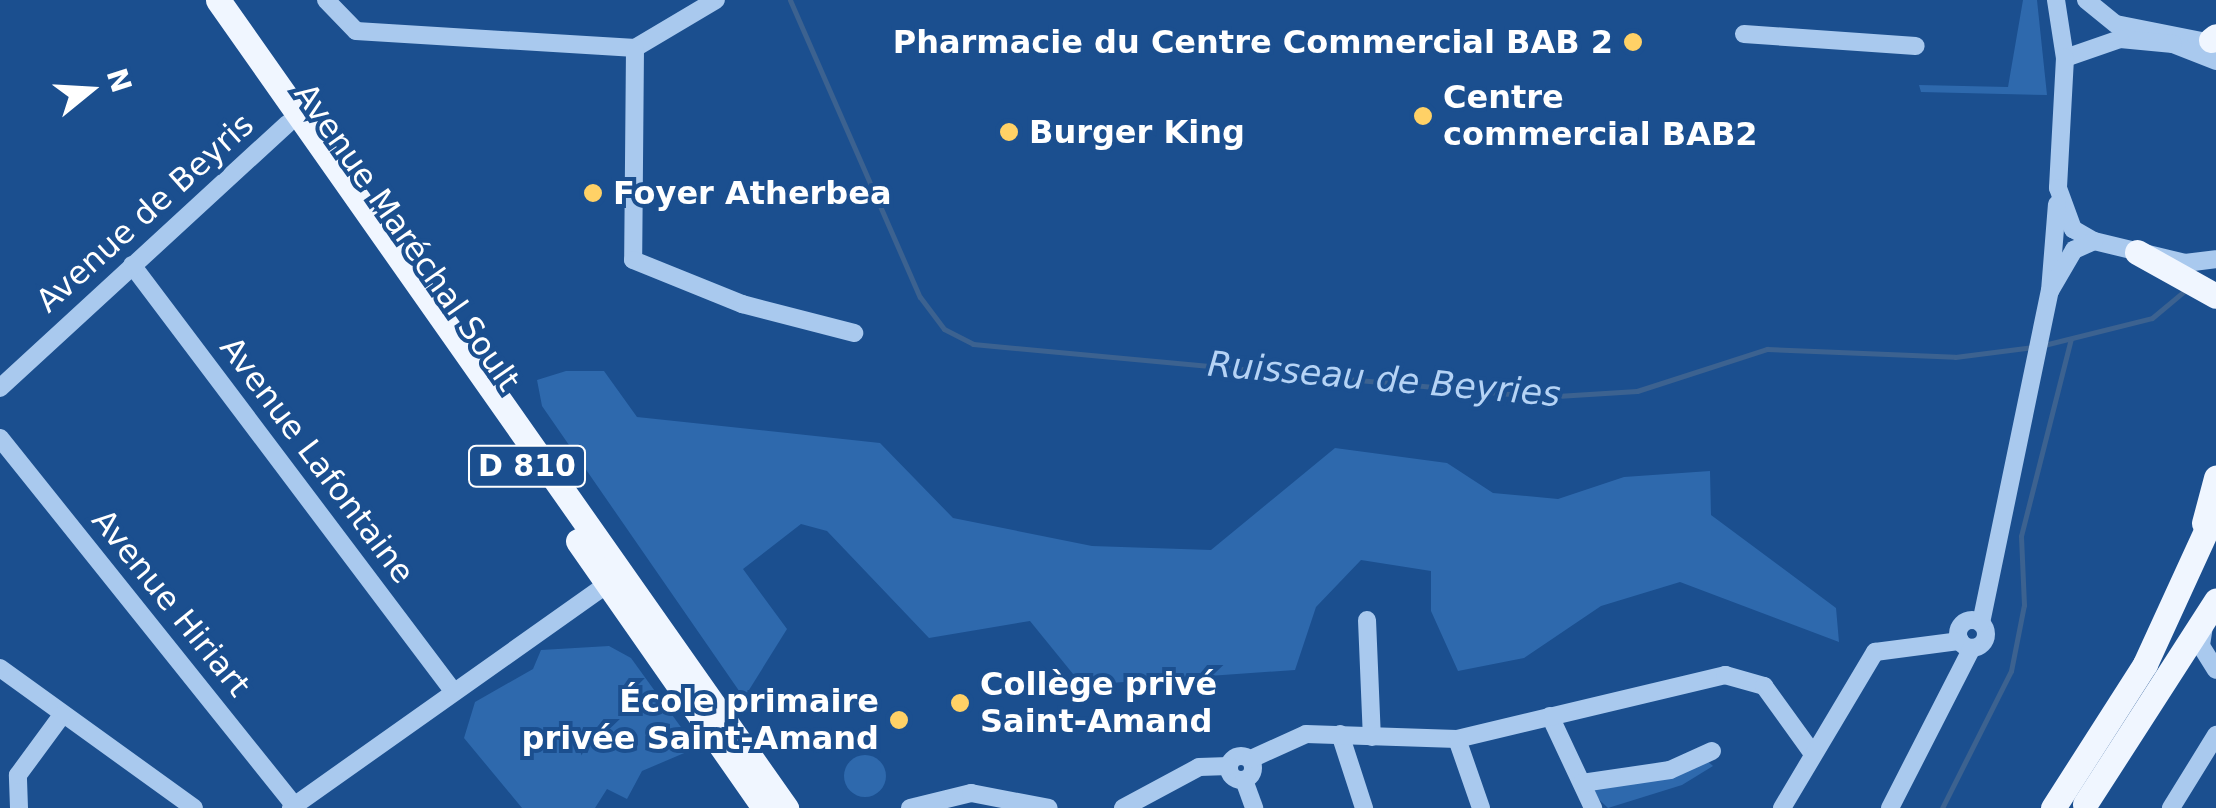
<!DOCTYPE html>
<html>
<head>
<meta charset="utf-8">
<style>
  body { margin:0 }
  #map { position:relative; width:2216px; height:808px; overflow:hidden; background:#1b4f8f; font-family:"DejaVu Sans",sans-serif }
  div>[style] { position:absolute }
  .green>* { inset:0; background:#2e69ad }
  .round { border-radius:50% }
  .stream>* { height:5px; margin:-2.5px; padding:0 2.5px; transform-origin:2.5px; border-radius:2.5px; background:#3c6290 }
  .minor>* { height:18px; margin:-9px; padding:0 9px; transform-origin:9px; border-radius:9px; background:#a9c9ee }
  .minor>.ring { margin:-9px; padding:0; box-sizing:content-box; background:none; border:18px solid #a9c9ee; border-radius:50% }
  .major>* { height:25px; margin:-12.5px; padding:0 12.5px; transform-origin:12.5px; border-radius:12.5px; background:#f0f6ff }
  .dots>* { width:28px; height:28px; translate:-50% -50%; box-sizing:border-box; border:5px solid #1b4f8f; border-radius:50% }
  span { translate:-50% -50%; white-space:nowrap; text-align:center; line-height:1.15; -webkit-text-stroke:8px #1b4f8f; paint-order:stroke }
  .shield-label span { padding:2px 8px; background:#1b4f8f; border:2px solid; border-radius:8px; -webkit-text-stroke-width:0 }
  .shield-label { font-size:30px; color:#fff; font-weight:700 }
  .poi-label { font-size:32px; color:#fff; font-weight:700 }
  .right { translate:-100% -50%; text-align:right }
  .left { translate:0 -50%; text-align:left }
  .street-label { font-size:32px; color:#fff }
  .water-label { font-size:35px; color:#b5d3f5; font-style:italic }
  .north { position:absolute; left:40px; top:40px; width:100px; height:100px; -webkit-text-stroke:8px #1b4f8f; paint-order:stroke; rotate:72deg; font-size:28px; font-weight:700; line-height:40px; text-align:center; color:#fff }
  .north::after { content:''; display:block; margin:auto; width:35px; height:45px; background:#fff; clip-path:polygon(50% 0,100% 100%,50% 72%,0 100%) }
</style>
</head>
<body>
<div id="map">
  <div class="green">
    <i style="clip-path:polygon(2023px 0,2037px 0,2047px 95px,1921px 92px,1919px 85px,2008px 87px)"></i>
    <i style="clip-path:polygon(566px 371px,604px 371px,637px 417px,880px 443px,953px 518px,1092px 546px,1211px 550px,1335px 448px,1447px 463px,1493px 493px,1558px 499px,1624px 477px,1710px 471px,1711px 515px,1836px 608px,1839px 642px,1680px 582px,1601px 606px,1524px 658px,1458px 671px,1431px 611px,1431px 571px,1361px 560px,1316px 607px,1295px 670px,1082px 685px,1030px 621px,929px 638px,827px 531px,801px 524px,743px 569px,787px 629px,744px 698px,542px 406px,537px 380px)"></i>
    <i style="clip-path:polygon(609px 646px,631px 658px,696px 748px,642px 771px,627px 799px,607px 789px,595px 808px,522px 808px,464px 738px,475px 702px,533px 669px,541px 650px)"></i>
    <i class="round" style="left:844px;top:755px;width:42px;height:42px"></i>
    <i style="clip-path:polygon(1705px 759px,1713px 766px,1682px 785px,1608px 808px,1590px 791px)"></i>
  </div>
  <div class="stream">
    <i style="left:790px;top:0;width:324px;rotate:66.4deg"></i>
    <i style="left:920px;top:297px;width:40px;rotate:53deg"></i>
    <i style="left:944px;top:329px;width:33px;rotate:27deg"></i>
    <i style="left:973px;top:344px;width:570px;rotate:5.33deg"></i>
    <i style="left:1541px;top:397px;width:96px;rotate:-3.6deg"></i>
    <i style="left:1637px;top:391px;width:137px;rotate:-17.9deg"></i>
    <i style="left:1767px;top:349px;width:188px;rotate:2.4deg"></i>
    <i style="left:1955px;top:357px;width:79px;rotate:-7.3deg"></i>
    <i style="left:2044px;top:345px;width:111px;rotate:-14deg"></i>
    <i style="left:2152px;top:318px;width:47px;rotate:-39.8deg"></i>
    <i style="left:1942px;top:808px;width:153px;rotate:-63.3deg"></i>
    <i style="left:2011px;top:671px;width:67px;rotate:-78.9deg"></i>
    <i style="left:2024px;top:605px;width:69px;rotate:-92.5deg"></i>
    <i style="left:2021px;top:536px;width:203px;rotate:-75.8deg"></i>
  </div>
  <div class="minor">
    <i style="left:326px;top:0;width:43px;rotate:45.9deg"></i>
    <i style="left:356px;top:31px;width:280px;rotate:3.5deg"></i>
    <i style="left:635px;top:48px;width:94px;rotate:-30.7deg"></i>
    <i style="left:2056px;top:0;width:59px;rotate:81.2deg"></i>
    <i style="left:2086px;top:0;width:38px;rotate:39deg"></i>
    <i style="left:2116px;top:24px;width:102px;rotate:11.3deg"></i>
    <i style="left:1744px;top:34px;width:172px;rotate:4deg"></i>
    <i style="left:635px;top:48px;width:212px;rotate:90.5deg"></i>
    <i style="left:633px;top:260px;width:118px;rotate:22deg"></i>
    <i style="left:742px;top:304px;width:116px;rotate:14.5deg"></i>
    <i style="left:2216px;top:61px;width:46px;rotate:-158.4deg"></i>
    <i style="left:2173px;top:44px;width:53px;rotate:-174.6deg"></i>
    <i style="left:2120px;top:39px;width:58px;rotate:160.9deg"></i>
    <i style="left:2065px;top:58px;width:130px;rotate:93.1deg"></i>
    <i style="left:2058px;top:188px;width:44px;rotate:69.9deg"></i>
    <i style="left:2073px;top:229px;width:24px;rotate:30deg"></i>
    <i style="left:2094px;top:241px;width:94px;rotate:13.6deg"></i>
    <i style="left:2185px;top:263px;width:31px;rotate:-7deg"></i>
    <i style="left:132px;top:265px;width:533px;rotate:53deg"></i>
    <i style="left:2050px;top:291px;width:87px;rotate:-85.4deg"></i>
    <i style="left:0;top:388px;width:390px;rotate:-42.6deg"></i>
    <i style="left:0;top:438px;width:472px;rotate:51.3deg"></i>
    <i class="ring" style="left:1958px;top:620px;width:10px;height:10px"></i>
    <i style="left:1367px;top:620px;width:117px;rotate:87.6deg"></i>
    <i style="left:1981px;top:623px;width:339px;rotate:-78.3deg"></i>
    <i style="left:2050px;top:291px;width:48px;rotate:-59.7deg"></i>
    <i style="left:2074px;top:250px;width:22px;rotate:-24deg"></i>
    <i style="left:2204px;top:626px;width:20px;rotate:99deg"></i>
    <i style="left:2201px;top:646px;width:28px;rotate:58deg"></i>
    <i style="left:0;top:668px;width:239px;rotate:35.8deg"></i>
    <i style="left:1550px;top:716px;width:102px;rotate:64.9deg"></i>
    <i style="left:1340px;top:734px;width:78px;rotate:72deg"></i>
    <i style="left:1457px;top:739px;width:73px;rotate:70.8deg"></i>
    <i class="ring" style="left:1229px;top:756px;width:6px;height:6px"></i>
    <i style="left:1251px;top:759px;width:60px;rotate:-24.4deg"></i>
    <i style="left:1306px;top:734px;width:151px;rotate:1.9deg"></i>
    <i style="left:1457px;top:739px;width:276px;rotate:-13.4deg"></i>
    <i style="left:1725px;top:675px;width:41px;rotate:15.8deg"></i>
    <i style="left:1764px;top:686px;width:84px;rotate:54.2deg"></i>
    <i style="left:1244px;top:780px;width:30px;rotate:70deg"></i>
    <i style="left:1582px;top:783px;width:89px;rotate:-8.4deg"></i>
    <i style="left:1670px;top:770px;width:46px;rotate:-24.3deg"></i>
    <i style="left:19px;top:808px;width:33px;rotate:-92deg"></i>
    <i style="left:18px;top:775px;width:74px;rotate:-53.7deg"></i>
    <i style="left:291px;top:808px;width:387px;rotate:-35.3deg"></i>
    <i style="left:910px;top:808px;width:63px;rotate:-13.8deg"></i>
    <i style="left:971px;top:793px;width:79px;rotate:10.9deg"></i>
    <i style="left:1123px;top:808px;width:86px;rotate:-28.3deg"></i>
    <i style="left:1199px;top:767px;width:30px;rotate:-2deg"></i>
    <i style="left:1782px;top:808px;width:182px;rotate:-59.2deg"></i>
    <i style="left:1875px;top:652px;width:86px;rotate:-7.4deg"></i>
    <i style="left:1890px;top:808px;width:180px;rotate:-62.9deg"></i>
    <i style="left:2171px;top:808px;width:86px;rotate:-58.3deg"></i>
  </div>
  <div class="major">
    <i style="left:218px;top:0;width:988px;rotate:54.89deg"></i>
    <i style="left:2211px;top:40px;width:6px;rotate:-39deg"></i>
    <i style="left:2137px;top:252px;width:90px;rotate:29.1deg"></i>
    <i style="left:2204px;top:523px;width:47px;rotate:-75.1deg"></i>
    <i style="left:578px;top:541px;width:320px;rotate:55.1deg"></i>
    <i style="left:2085px;top:804px;width:242px;rotate:-57.2deg"></i>
    <i style="left:2053px;top:808px;width:171px;rotate:-57.4deg"></i>
    <i style="left:2145px;top:664px;width:170px;rotate:-65.4deg"></i>
  </div>
  <div class="dots">
    <i style="left:1633px;top:42px;background:#ffd166"></i>
    <i style="left:1423px;top:116px;background:#ffd166"></i>
    <i style="left:1009px;top:132px;background:#ffd166"></i>
    <i style="left:593px;top:193px;background:#ffd166"></i>
    <i style="left:960px;top:703px;background:#ffd166"></i>
    <i style="left:899px;top:720px;background:#ffd166"></i>
  </div>
  <div class="shield-label">
    <span style="left:527px;top:466px">D 810</span>
  </div>
  <div class="poi-label">
    <span class="right" style="left:1613px;top:42px">Pharmacie du Centre Commercial BAB 2</span>
    <span class="left" style="left:1443px;top:116px">Centre<br>commercial BAB2</span>
    <span class="left" style="left:1029px;top:132px">Burger King</span>
    <span class="left" style="left:613px;top:193px">Foyer Atherbea</span>
    <span class="left" style="left:980px;top:703px">Collège privé<br>Saint-Amand</span>
    <span class="right" style="left:879px;top:720px">École primaire<br>privée Saint-Amand</span>
  </div>
  <div class="street-label">
    <span style="left:145px;top:213px;rotate:-42deg">Avenue de Beyris</span>
    <span style="left:407px;top:237px;rotate:55deg">Avenue Maréchal Soult</span>
    <span style="left:317px;top:460px;rotate:53deg">Avenue Lafontaine</span>
    <span style="left:171px;top:603px;rotate:51deg">Avenue Hiriart</span>
  </div>
  <div class="water-label">
    <span style="left:1384px;top:379px;rotate:5deg">Ruisseau de Beyries</span>
  </div>
  <div class="north">N</div>
</div>
</body>
</html>
